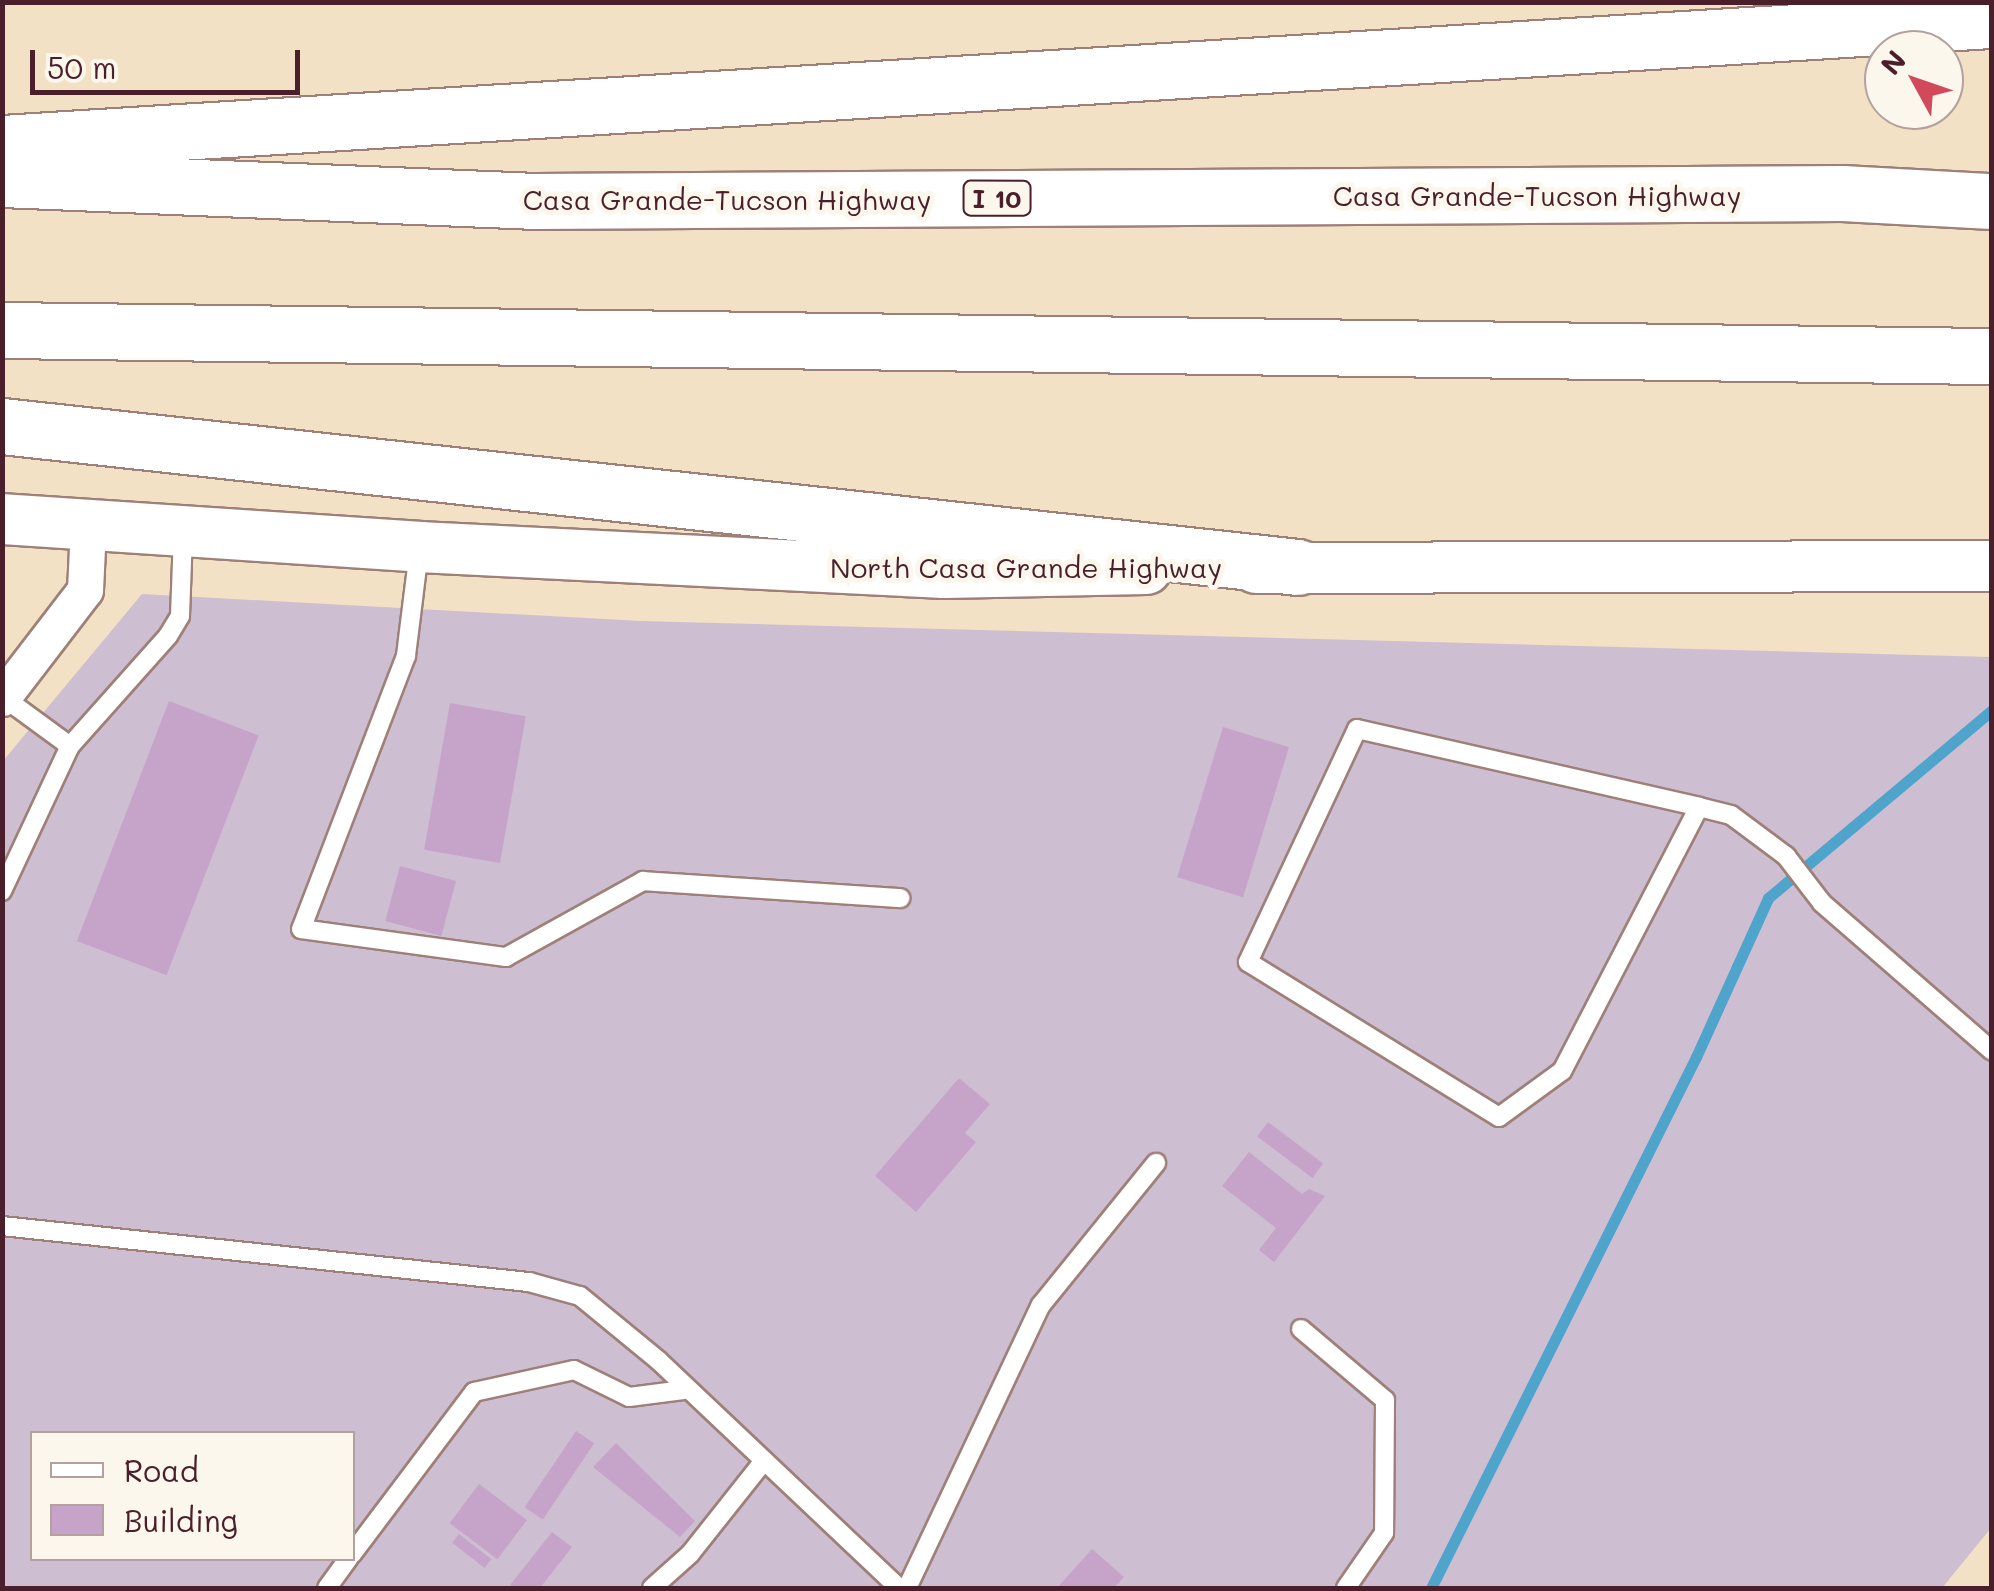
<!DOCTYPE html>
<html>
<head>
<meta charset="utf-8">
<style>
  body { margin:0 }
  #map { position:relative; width:1994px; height:1591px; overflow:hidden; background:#f2e1c4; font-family:Mali,sans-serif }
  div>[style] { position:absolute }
  .industrial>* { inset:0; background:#cebed2 }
  .stream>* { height:11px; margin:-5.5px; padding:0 5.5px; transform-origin:5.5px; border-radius:5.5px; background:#4ea4ca }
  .building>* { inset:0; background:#c6a4c9; transform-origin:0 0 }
  .roads { filter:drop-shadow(2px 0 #9e8078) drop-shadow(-2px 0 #9e8078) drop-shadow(0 2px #9e8078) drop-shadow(0 -2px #9e8078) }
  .service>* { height:18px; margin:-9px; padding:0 9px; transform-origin:9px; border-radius:9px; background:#fff }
  .minor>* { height:35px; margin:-17.5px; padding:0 17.5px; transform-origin:17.5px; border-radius:17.5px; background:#fff }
  .secondary>* { height:50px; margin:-25px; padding:0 25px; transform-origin:25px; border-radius:25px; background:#fff }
  .motorway>* { height:55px; margin:-27.5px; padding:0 27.5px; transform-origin:27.5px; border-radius:27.5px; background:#fff }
  span { translate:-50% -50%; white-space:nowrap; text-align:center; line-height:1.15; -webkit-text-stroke:10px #fbf7ec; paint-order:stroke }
  .shield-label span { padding:2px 8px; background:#fbf7ec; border:2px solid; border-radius:8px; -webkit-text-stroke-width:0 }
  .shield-label { font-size:25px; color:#4a1f2b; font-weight:700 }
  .street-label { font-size:28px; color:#4a1f2b }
  .frame { position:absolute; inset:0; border:5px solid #4a1f2b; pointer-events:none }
  .legend { position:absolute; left:30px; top:1431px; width:325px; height:130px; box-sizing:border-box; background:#fbf7ec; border:2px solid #b4a19f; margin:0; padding:12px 18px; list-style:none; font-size:30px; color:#4a1f2b }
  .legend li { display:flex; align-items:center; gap:20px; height:50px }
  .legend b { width:50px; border:2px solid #b4a19f }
  .north { position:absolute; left:1864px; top:30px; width:100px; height:100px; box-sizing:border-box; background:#fbf7ec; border:2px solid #b4a19f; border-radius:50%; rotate:310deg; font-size:28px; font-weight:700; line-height:40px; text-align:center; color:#4a1f2b }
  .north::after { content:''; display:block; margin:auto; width:35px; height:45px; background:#d1495b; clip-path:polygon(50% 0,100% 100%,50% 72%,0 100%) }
  .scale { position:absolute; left:30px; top:50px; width:270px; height:45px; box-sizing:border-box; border:5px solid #4a1f2b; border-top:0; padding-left:12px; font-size:30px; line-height:35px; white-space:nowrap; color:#4a1f2b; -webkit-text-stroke:8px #fbf7ec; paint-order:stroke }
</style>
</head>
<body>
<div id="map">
  <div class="industrial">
    <i style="clip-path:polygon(evenodd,142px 594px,641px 621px,1991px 657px,1991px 1528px,1942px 1588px,3px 1588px,3px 761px,142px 594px,32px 1434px,352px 1434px,352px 1558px,32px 1558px,32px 1434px)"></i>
  </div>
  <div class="stream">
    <i style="left:1431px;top:1588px;width:593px;rotate:-63.48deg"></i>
    <i style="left:1696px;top:1057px;width:175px;rotate:-65.6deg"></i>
    <i style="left:1768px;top:898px;width:292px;rotate:-40deg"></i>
  </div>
  <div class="building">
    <i style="left:169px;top:701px;width:96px;height:257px;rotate:21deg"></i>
    <i style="left:450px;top:703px;width:77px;height:149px;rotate:10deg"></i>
    <i style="left:1223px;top:727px;width:69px;height:157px;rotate:17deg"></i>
    <i style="left:400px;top:866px;width:58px;height:57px;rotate:15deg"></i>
    <i style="clip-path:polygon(959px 1078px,990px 1104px,965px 1133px,976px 1142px,916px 1212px,875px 1176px)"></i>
    <i style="left:1268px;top:1122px;width:69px;height:18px;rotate:37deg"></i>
    <i style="clip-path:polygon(1249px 1152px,1302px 1194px,1309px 1189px,1325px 1196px,1274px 1262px,1259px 1250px,1276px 1228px,1222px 1186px)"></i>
    <i style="left:576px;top:1431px;width:22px;height:92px;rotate:34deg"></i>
    <i style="clip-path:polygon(616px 1443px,695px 1521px,680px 1537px,593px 1467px)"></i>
    <i style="left:479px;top:1484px;width:60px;height:49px;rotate:37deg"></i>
    <i style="clip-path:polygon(552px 1532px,572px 1547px,540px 1588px,515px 1588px,510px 1585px)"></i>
    <i style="left:459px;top:1534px;width:41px;height:11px;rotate:38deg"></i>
    <i style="clip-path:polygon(1092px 1549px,1124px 1577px,1114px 1588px,1057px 1588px)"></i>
  </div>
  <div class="roads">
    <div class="service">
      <i style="left:419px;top:551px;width:106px;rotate:97.1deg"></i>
      <i style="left:406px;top:656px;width:292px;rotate:111deg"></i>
      <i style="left:301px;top:929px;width:207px;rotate:7.8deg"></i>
      <i style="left:506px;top:957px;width:157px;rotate:-29deg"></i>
      <i style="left:643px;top:881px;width:258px;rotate:3.8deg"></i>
      <i style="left:3px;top:697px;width:83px;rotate:36.2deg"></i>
      <i style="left:1699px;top:807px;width:297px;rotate:117.4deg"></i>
      <i style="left:1562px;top:1071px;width:78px;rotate:143.9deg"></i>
      <i style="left:1499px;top:1117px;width:295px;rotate:-148.3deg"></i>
      <i style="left:1248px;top:962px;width:257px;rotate:-64.9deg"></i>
      <i style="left:1357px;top:729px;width:351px;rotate:12.8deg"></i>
      <i style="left:1699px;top:807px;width:33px;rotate:14deg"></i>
      <i style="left:1731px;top:815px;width:69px;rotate:36.7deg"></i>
      <i style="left:1786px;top:856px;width:59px;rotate:52.5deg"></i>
      <i style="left:1822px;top:903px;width:225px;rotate:41deg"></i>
      <i style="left:2px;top:891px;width:160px;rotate:-64.9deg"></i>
      <i style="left:70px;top:746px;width:147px;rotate:-48.3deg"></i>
      <i style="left:168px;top:636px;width:23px;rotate:-59deg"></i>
      <i style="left:180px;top:616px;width:83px;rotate:-87.9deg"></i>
      <i style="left:2px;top:1226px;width:530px;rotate:6.07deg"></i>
      <i style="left:529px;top:1282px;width:53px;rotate:15.4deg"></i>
      <i style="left:580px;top:1296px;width:102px;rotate:39.4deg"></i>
      <i style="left:659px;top:1361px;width:330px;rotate:43.4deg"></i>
      <i style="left:1301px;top:1329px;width:110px;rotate:40.2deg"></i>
      <i style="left:1385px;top:1400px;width:133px;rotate:90.4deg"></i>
      <i style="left:1384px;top:1533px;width:67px;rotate:124.6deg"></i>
      <i style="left:352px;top:1554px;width:203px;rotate:-53deg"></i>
      <i style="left:474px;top:1392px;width:102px;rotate:-12.4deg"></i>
      <i style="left:574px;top:1370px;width:61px;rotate:26.1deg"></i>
      <i style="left:629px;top:1397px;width:55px;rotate:-7.3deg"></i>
      <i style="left:327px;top:1588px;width:37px;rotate:-54deg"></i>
      <i style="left:652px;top:1588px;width:51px;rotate:-41.8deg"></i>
      <i style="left:690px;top:1554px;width:117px;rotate:-51.6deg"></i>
      <i style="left:907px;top:1588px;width:313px;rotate:-64.7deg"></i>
      <i style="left:1041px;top:1305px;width:183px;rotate:-51deg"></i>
    </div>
    <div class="minor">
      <i style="left:2px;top:698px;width:136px;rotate:-52.5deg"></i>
      <i style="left:85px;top:590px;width:64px;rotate:-87.3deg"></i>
    </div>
    <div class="secondary">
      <i style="left:2px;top:519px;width:418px;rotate:3.8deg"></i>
      <i style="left:419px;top:547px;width:526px;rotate:2.84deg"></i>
      <i style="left:944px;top:573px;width:202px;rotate:-1.1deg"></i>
      <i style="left:1256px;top:568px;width:736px;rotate:-0.16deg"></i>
    </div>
    <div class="motorway">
      <i style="left:2px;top:143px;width:1994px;rotate:-3.54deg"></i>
      <i style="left:2px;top:179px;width:533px;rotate:2.36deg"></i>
      <i style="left:535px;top:201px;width:1307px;rotate:-0.35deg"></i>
      <i style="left:1842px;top:193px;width:150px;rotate:3.1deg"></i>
      <i style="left:2px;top:330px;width:1990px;rotate:0.75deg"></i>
      <i style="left:2px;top:426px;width:1303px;rotate:6.21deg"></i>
    </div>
  </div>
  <div class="shield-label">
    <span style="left:997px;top:198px">I 10</span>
  </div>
  <div class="street-label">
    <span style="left:1537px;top:195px">Casa Grande-Tucson Highway</span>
    <span style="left:727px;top:199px">Casa Grande-Tucson Highway</span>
    <span style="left:1026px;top:567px">North Casa Grande Highway</span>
  </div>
  <div class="frame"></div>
  <ul class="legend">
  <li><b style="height:12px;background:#fff"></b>Road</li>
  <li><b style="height:28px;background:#c6a4c9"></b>Building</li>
  </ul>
  <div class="north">N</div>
  <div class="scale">50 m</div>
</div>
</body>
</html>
